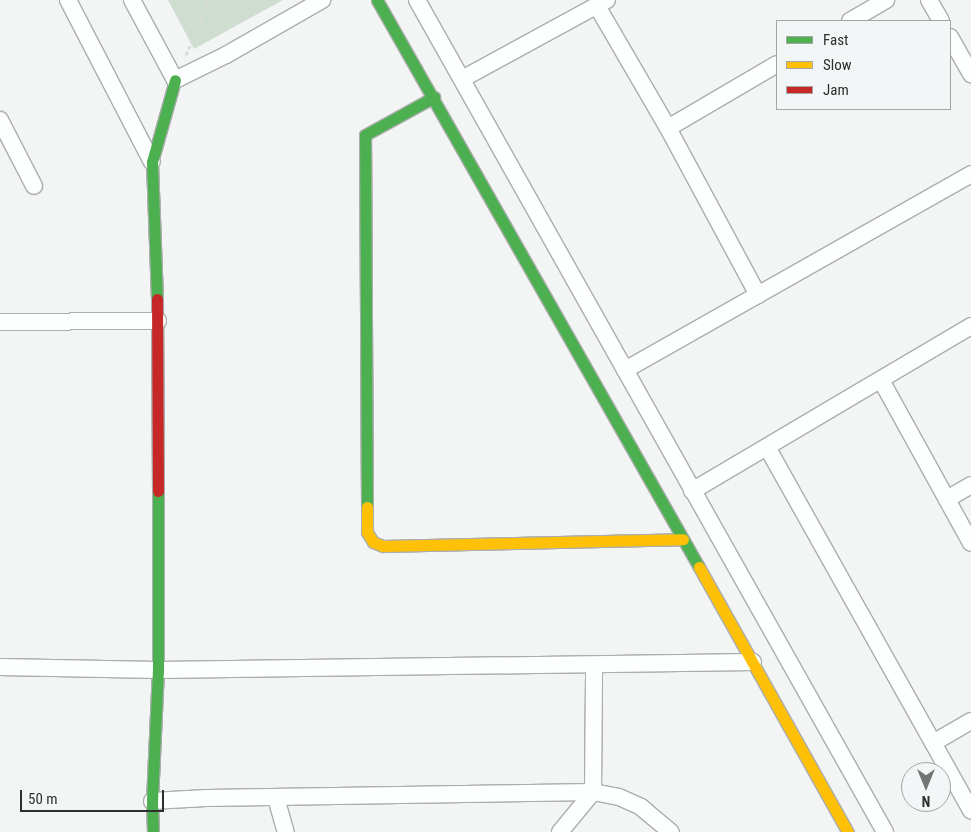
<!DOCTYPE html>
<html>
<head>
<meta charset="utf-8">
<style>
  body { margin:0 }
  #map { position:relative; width:971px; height:832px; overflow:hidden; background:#f3f5f5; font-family:"Roboto Condensed",sans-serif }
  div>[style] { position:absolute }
  .green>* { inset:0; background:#ceddd0 }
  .path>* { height:3px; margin-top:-1.5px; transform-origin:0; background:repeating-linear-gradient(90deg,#d9dada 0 4px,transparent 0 6.5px) }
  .roads { filter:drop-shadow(1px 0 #acadad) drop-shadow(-1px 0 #acadad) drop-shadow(0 1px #acadad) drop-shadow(0 -1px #acadad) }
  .street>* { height:16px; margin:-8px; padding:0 8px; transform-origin:8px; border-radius:8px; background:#fdfefe }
  .fast>* { height:11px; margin:-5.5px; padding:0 5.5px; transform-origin:5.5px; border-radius:5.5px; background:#4caf50 }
  .slow>* { height:11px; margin:-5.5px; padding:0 5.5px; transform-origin:5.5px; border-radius:5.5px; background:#ffc107 }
  .jam>* { height:11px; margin:-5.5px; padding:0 5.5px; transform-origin:5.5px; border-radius:5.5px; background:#c62828 }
  span { translate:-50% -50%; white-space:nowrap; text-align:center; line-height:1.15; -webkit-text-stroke:4px #f2f6f6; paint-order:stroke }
  .legend { position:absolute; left:776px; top:20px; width:175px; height:90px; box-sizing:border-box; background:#f2f6f6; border:1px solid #a4a6a6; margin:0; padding:6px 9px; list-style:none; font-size:15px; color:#2e2f2f }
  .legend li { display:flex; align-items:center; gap:10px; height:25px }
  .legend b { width:25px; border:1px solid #a4a6a6 }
  .north { position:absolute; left:901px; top:762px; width:50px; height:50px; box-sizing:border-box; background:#f2f6f6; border:1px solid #a4a6a6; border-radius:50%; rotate:180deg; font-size:14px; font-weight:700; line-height:20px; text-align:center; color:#2e2f2f }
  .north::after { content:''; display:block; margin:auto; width:18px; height:22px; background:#737474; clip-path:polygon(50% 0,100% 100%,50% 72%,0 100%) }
  .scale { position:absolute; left:20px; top:790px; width:144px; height:22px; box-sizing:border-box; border:2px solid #2e2f2f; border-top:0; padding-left:6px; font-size:15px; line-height:18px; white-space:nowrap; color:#2e2f2f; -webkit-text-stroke:4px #f2f6f6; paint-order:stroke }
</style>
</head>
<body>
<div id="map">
  <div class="green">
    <i style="clip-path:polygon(168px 0,283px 0,194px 49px)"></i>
  </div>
  <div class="path">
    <i style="left:186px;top:55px;width:60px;rotate:-67.3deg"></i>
  </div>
  <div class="roads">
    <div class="street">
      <i style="left:68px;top:0;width:182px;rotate:62.6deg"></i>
      <i style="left:132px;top:0;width:91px;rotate:61.7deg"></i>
      <i style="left:175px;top:80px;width:57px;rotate:-26.1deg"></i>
      <i style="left:226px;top:55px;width:111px;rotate:-29.8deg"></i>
      <i style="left:417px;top:0;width:955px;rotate:60.64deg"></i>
      <i style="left:929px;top:0;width:24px;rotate:60deg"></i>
      <i style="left:597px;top:6px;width:141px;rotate:59.8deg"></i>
      <i style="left:668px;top:128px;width:190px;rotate:61.7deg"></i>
      <i style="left:850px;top:21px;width:42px;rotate:-30.3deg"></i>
      <i style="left:950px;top:37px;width:43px;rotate:60.4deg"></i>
      <i style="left:462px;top:79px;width:165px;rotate:-28.6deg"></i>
      <i style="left:0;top:120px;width:74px;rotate:62.7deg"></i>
      <i style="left:668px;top:128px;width:126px;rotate:-30.4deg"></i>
      <i style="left:0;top:322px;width:158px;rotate:-0.4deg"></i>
      <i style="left:625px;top:370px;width:398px;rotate:-29.5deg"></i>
      <i style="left:881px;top:380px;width:186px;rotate:61.1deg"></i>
      <i style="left:767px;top:447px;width:417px;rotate:60.7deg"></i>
      <i style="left:692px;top:491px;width:324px;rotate:-30.6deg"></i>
      <i style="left:947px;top:499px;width:28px;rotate:-30deg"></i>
      <i style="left:0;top:667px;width:158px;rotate:1.1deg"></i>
      <i style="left:158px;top:670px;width:595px;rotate:-0.77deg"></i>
      <i style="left:933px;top:743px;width:44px;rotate:-30.1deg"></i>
      <i style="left:276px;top:798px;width:35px;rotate:74deg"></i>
      <i style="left:152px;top:801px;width:54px;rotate:-3.2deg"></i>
      <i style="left:206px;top:798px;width:387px;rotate:-0.9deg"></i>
      <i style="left:593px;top:792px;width:26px;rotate:11deg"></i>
      <i style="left:619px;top:797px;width:24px;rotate:24deg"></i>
      <i style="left:641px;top:807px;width:39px;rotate:40deg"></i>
      <i style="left:560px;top:832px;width:52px;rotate:-50.5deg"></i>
      <i style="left:593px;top:792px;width:127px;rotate:-89.5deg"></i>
    </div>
    <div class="fast">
      <i style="left:377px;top:0;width:652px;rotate:60.41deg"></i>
      <i style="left:157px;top:299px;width:137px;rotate:-92.1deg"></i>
      <i style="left:152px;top:162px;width:85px;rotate:-74.3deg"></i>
      <i style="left:367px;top:507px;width:372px;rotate:-90.3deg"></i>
      <i style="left:365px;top:135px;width:79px;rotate:-28.8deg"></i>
      <i style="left:153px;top:832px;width:31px;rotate:-92deg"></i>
      <i style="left:152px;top:801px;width:131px;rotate:-87.4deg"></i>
      <i style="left:158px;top:670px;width:179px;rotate:-90deg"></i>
    </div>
    <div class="slow">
      <i style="left:367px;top:507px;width:25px;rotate:90deg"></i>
      <i style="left:367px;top:532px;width:12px;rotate:59deg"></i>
      <i style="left:373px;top:542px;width:11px;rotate:22deg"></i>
      <i style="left:383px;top:546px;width:300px;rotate:-1.3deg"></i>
      <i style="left:699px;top:567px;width:304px;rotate:60.7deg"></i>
    </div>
    <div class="jam">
      <i style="left:157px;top:299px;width:192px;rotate:89.7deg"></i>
    </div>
  </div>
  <ul class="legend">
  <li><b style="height:6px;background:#4caf50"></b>Fast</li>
  <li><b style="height:6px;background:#ffc107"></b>Slow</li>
  <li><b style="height:6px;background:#c62828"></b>Jam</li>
  </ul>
  <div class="north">N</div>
  <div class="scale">50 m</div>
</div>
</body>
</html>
